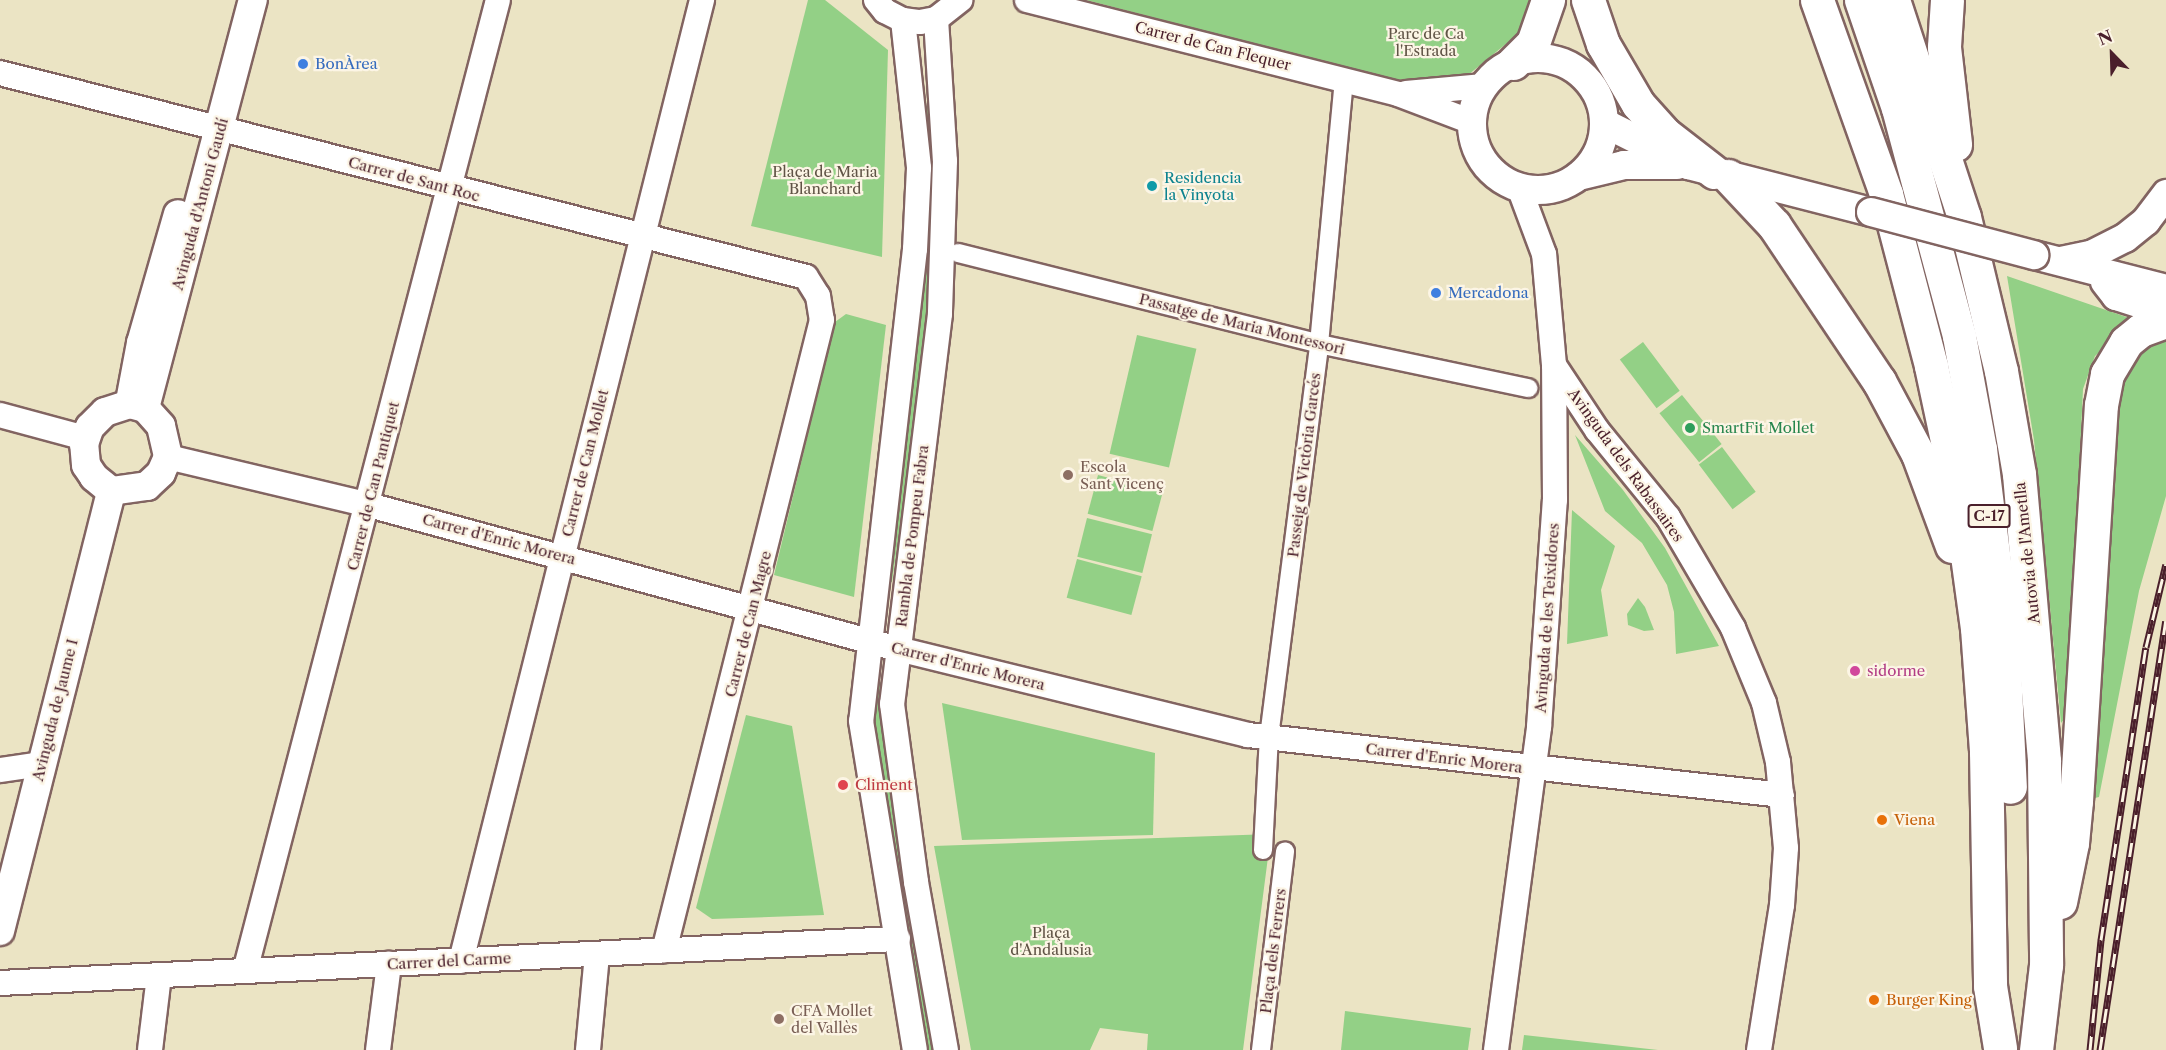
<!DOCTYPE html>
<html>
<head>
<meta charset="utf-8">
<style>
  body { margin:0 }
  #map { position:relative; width:2166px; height:1050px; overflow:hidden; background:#ebe4c4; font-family:"Libre Caslon Text",serif }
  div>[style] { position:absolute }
  .green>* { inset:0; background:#93d086; transform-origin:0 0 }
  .roads { filter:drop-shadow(2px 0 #826461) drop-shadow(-2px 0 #826461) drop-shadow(0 2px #826461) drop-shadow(0 -2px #826461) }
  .pedestrian>* { height:18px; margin:-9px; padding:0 9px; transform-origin:9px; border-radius:9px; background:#fff }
  .minor>* { height:24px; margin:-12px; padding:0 12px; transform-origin:12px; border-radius:12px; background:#fff }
  .tertiary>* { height:28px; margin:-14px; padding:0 14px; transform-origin:14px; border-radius:14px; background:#fff }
  .tertiary>.ring { margin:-14px; padding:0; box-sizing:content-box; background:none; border:28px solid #fff; border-radius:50% }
  .motorway>* { height:33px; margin:-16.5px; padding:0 16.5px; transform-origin:16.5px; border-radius:16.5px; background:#fff }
  .rail>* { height:7px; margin-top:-3.5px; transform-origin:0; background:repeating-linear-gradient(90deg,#fcf5e5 0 14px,#4a1f2b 0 28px); box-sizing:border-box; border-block:2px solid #4a1f2b }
  .bridges { filter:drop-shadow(2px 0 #826461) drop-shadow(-2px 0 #826461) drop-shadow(0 2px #826461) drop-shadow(0 -2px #826461) }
  .tertiary-bridge>* { height:28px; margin:-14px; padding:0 14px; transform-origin:14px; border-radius:14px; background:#fff }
  .dots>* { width:16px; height:16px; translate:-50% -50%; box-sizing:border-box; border:3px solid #fcf5e5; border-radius:50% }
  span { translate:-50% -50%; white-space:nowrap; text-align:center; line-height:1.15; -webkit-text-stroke:4.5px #fcf5e5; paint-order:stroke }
  .shield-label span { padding:2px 4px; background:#fcf5e5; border:2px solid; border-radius:4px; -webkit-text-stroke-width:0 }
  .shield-label { font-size:14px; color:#4a1f2b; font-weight:700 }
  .park-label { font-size:15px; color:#605446 }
  .street-label { font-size:15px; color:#4a1f2b }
  .shop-label { font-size:15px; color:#366cbe }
  .left { translate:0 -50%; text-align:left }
  .culture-label { font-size:15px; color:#0d838f }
  .leisure-label { font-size:15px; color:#27864d }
  .education-label { font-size:15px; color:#785e54 }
  .hotel-label { font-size:15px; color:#b23c85 }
  .health-label { font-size:15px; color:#be3a42 }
  .food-label { font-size:15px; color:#c56008 }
  .north { position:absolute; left:2082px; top:24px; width:60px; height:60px; -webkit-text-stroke:4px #fcf5e5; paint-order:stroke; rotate:337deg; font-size:16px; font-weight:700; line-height:24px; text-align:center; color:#4a1f2b }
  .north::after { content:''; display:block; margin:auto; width:21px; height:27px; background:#4a1f2b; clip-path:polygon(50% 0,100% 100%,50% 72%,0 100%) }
</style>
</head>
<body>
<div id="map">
  <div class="green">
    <i style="clip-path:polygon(808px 0,825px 0,888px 50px,882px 257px,751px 226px)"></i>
    <i style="clip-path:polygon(1086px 0,1529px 0,1518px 34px,1462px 80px,1414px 85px)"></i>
    <i style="left:934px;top:106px;width:135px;height:15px;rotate:89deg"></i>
    <i style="left:921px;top:268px;width:15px;height:315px;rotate:8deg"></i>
    <i style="clip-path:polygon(2007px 276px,2135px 320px,2095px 356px,2083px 389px,2068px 715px,2061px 723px,2034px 440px)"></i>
    <i style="clip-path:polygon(846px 314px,886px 325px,854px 597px,774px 575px,835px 322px)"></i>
    <i style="left:1137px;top:335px;width:61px;height:122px;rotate:13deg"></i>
    <i style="clip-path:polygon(2166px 338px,2166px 496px,2139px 591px,2099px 797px,2091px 799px,2119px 384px,2135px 354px)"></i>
    <i style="left:1643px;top:342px;width:61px;height:29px;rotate:53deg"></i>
    <i style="left:1682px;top:395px;width:63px;height:29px;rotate:51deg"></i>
    <i style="clip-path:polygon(1575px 435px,1623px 490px,1665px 548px,1719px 646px,1676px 654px,1674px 612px,1667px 585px,1642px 543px,1605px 511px)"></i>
    <i style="left:1722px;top:447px;width:56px;height:29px;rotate:53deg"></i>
    <i style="left:1098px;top:475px;width:67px;height:40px;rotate:15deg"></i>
    <i style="clip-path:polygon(1572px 510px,1615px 546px,1601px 590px,1608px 636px,1567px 644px)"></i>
    <i style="left:1087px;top:518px;width:67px;height:40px;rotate:14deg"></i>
    <i style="left:1077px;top:559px;width:67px;height:40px;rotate:15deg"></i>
    <i style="clip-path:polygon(1638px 598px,1645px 607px,1654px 630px,1644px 631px,1628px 625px,1627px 614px)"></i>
    <i style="clip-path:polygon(869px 681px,887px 683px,941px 1050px,923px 1050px,870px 744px)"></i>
    <i style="clip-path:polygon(942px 703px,1155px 753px,1153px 835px,962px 840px)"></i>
    <i style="clip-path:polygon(746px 715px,792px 726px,824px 915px,712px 919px,696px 908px)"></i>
    <i style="clip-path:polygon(1271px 834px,1243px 1050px,1147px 1050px,1148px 1034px,1100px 1028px,1090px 1050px,971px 1050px,934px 846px)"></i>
    <i style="clip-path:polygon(1345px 1011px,1471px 1028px,1468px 1050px,1341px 1050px)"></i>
    <i style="clip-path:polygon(1524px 1035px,1658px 1050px,1522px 1050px)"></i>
  </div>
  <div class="roads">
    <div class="pedestrian">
      <i style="left:958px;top:253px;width:372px;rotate:14.1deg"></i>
      <i style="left:1319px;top:344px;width:214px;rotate:11.9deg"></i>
      <i style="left:1263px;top:850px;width:113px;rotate:-87deg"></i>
      <i style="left:1269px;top:737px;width:396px;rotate:-82.7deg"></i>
      <i style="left:1319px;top:344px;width:266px;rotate:-84.6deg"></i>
      <i style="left:1261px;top:1050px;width:200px;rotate:-83.1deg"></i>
    </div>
    <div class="minor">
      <i style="left:876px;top:0;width:14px;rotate:51deg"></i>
      <i style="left:885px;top:11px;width:20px;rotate:27deg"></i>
      <i style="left:903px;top:20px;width:17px;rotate:7deg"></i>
      <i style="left:920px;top:22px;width:16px;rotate:-11deg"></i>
      <i style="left:936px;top:19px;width:31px;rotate:-38deg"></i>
      <i style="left:1027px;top:0;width:383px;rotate:14.2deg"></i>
      <i style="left:1398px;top:94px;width:79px;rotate:20.7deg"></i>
      <i style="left:936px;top:19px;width:142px;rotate:86.4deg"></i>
      <i style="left:945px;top:161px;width:153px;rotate:91.9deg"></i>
      <i style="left:940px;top:314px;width:393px;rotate:97deg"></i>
      <i style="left:892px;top:704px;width:180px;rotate:82.3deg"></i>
      <i style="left:916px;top:882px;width:171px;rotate:79.9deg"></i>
      <i style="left:903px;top:20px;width:149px;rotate:83.8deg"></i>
      <i style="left:919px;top:168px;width:81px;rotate:92.8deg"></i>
      <i style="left:915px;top:249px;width:475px;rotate:96.5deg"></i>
      <i style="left:861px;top:721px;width:333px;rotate:80.7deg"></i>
      <i style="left:0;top:73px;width:831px;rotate:14.2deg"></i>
      <i style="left:806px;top:277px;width:22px;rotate:58deg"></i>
      <i style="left:818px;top:296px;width:24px;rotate:81deg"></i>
      <i style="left:822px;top:320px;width:650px;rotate:104.06deg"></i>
      <i style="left:1406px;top:93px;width:78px;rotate:-5.1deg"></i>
      <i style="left:1554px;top:365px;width:78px;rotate:56.5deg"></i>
      <i style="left:1597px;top:430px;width:112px;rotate:50.8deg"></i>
      <i style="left:1668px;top:517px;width:129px;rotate:59.6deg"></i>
      <i style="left:1733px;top:628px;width:81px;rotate:67.5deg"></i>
      <i style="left:1764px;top:703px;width:61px;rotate:76.7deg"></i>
      <i style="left:1778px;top:762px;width:86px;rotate:84.7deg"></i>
      <i style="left:1786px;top:848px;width:57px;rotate:94deg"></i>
      <i style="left:1782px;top:905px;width:147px;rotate:99deg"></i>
      <i style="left:0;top:415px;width:88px;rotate:15.1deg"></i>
      <i style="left:168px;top:457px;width:207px;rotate:13.4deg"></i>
      <i style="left:369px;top:505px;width:548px;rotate:15.23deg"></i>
      <i style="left:898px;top:649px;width:360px;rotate:13.8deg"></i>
      <i style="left:1248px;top:735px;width:537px;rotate:6.41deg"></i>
      <i style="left:0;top:770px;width:41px;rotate:-8.3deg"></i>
      <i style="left:461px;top:961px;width:991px;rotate:-75.92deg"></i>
      <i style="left:245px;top:971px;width:1003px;rotate:-75.4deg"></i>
      <i style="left:0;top:983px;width:899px;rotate:-2.81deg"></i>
      <i style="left:150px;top:1050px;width:75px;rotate:-83.1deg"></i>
      <i style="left:378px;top:1050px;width:87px;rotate:-82.7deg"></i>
      <i style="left:588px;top:1050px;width:96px;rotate:-84.6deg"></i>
      <i style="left:1496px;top:1050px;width:326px;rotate:-82.4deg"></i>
      <i style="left:1539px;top:727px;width:228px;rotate:-86deg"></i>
      <i style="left:1555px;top:500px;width:135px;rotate:-90.4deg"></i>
      <i style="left:1554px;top:365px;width:111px;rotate:-95.1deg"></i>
      <i style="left:1544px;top:254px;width:72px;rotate:-110.5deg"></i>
    </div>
    <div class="tertiary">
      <i class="ring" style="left:1472px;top:58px;width:104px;height:104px"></i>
      <i style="left:1604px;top:123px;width:94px;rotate:26.6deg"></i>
      <i style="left:1688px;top:165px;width:189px;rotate:14.4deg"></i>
      <i style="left:1579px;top:176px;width:46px;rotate:-13.7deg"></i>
      <i style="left:1624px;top:165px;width:53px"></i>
      <i style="left:2034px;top:255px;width:136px;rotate:14.4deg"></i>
      <i style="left:2061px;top:261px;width:33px;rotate:-12deg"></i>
      <i style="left:2093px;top:254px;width:36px;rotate:-27deg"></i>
      <i style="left:2125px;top:238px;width:27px;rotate:-39deg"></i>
      <i style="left:2146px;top:221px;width:34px;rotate:-53deg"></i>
      <i style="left:2105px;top:282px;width:18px;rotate:52deg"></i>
      <i style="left:2116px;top:296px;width:52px;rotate:17.7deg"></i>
      <i style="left:131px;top:396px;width:54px;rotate:-79.3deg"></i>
      <i style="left:141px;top:343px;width:134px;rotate:-74deg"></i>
      <i style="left:130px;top:404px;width:16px;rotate:15deg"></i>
      <i style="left:145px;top:408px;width:24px;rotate:48deg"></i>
      <i style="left:161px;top:426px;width:32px;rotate:77deg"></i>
      <i style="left:168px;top:457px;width:17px;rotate:114deg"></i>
      <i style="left:161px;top:473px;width:19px;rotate:137deg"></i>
      <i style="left:147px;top:486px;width:36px;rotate:172deg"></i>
      <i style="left:111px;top:491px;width:22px;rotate:-141deg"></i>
      <i style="left:94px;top:477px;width:14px;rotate:-124deg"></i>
      <i style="left:86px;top:465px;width:21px;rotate:-95deg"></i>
      <i style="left:84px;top:444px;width:18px;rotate:-71deg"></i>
      <i style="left:90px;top:427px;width:21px;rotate:-45deg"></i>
      <i style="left:105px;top:412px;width:26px;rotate:-18deg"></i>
      <i style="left:145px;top:408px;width:422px;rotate:-75.2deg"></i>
      <i style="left:0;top:931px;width:454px;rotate:-75.8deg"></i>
    </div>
    <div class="motorway">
      <i style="left:1588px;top:0;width:46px;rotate:71.2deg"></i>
      <i style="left:1603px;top:44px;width:69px;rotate:59.7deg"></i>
      <i style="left:1638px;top:104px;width:40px;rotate:48deg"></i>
      <i style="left:1665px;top:134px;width:62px;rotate:37.8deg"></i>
      <i style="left:1817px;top:0;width:206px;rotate:70.4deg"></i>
      <i style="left:1886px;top:194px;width:178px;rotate:75.3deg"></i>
      <i style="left:1931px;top:366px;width:134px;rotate:77.9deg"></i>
      <i style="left:1959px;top:497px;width:132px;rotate:82.2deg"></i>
      <i style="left:1977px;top:628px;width:124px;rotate:85.8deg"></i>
      <i style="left:1986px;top:752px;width:234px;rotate:89deg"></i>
      <i style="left:1990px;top:986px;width:63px;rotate:80.8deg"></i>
      <i style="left:1861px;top:0;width:114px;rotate:71.1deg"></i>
      <i style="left:1898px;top:108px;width:236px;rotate:75deg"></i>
      <i style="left:1959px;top:336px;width:115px;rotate:79.5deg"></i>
      <i style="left:1980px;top:449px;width:178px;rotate:82.9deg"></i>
      <i style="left:2002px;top:626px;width:161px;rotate:87.2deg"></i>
      <i style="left:1893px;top:0;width:228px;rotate:71.9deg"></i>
      <i style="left:1964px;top:217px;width:158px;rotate:76.5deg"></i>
      <i style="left:2001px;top:371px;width:105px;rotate:80.1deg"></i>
      <i style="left:2019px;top:474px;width:288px;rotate:85deg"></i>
      <i style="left:2044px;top:761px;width:204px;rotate:89.4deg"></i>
      <i style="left:2046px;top:965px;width:86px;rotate:96.7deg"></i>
      <i style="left:1947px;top:0;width:47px;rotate:93.7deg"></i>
      <i style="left:1944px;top:47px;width:98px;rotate:83.5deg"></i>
      <i style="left:1513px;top:63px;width:28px;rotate:-45deg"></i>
      <i style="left:1533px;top:43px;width:46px;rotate:-70.8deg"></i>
      <i style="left:1728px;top:176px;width:67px;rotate:46.8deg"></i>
      <i style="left:1774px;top:225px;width:188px;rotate:56.1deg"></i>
      <i style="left:1879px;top:381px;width:83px;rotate:61.9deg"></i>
      <i style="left:1918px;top:454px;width:98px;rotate:69.7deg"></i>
      <i style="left:2060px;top:902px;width:60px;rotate:-78.5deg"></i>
      <i style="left:2072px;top:843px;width:42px;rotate:-84.6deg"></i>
      <i style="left:2076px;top:801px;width:397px;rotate:-86.4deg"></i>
      <i style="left:2101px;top:405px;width:32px;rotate:-79deg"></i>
      <i style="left:2107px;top:374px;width:37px;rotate:-59deg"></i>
      <i style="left:2126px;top:342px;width:19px;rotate:-39deg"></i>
      <i style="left:2141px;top:330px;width:27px;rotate:-20deg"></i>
    </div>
  </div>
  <div class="rail">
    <i style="left:2090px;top:1050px;width:111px;rotate:-84.3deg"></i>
    <i style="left:2101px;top:940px;width:296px;rotate:-81.3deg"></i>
    <i style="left:2146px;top:647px;width:85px;rotate:-76.5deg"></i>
    <i style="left:2100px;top:1050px;width:434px;rotate:-81.3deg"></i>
  </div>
  <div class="bridges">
    <div class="tertiary-bridge">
      <i style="left:1871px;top:212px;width:169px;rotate:14.8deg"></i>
    </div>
  </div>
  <div class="dots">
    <i style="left:303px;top:64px;background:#3f7fe0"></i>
    <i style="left:1152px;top:186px;background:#0f9aa8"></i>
    <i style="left:1436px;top:293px;background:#3f7fe0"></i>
    <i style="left:1690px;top:428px;background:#2e9e5b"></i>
    <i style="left:1068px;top:475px;background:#8d6e63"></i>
    <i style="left:1855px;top:671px;background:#d1479c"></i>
    <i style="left:843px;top:785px;background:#e0444e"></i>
    <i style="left:1882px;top:820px;background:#e8710a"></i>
    <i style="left:1874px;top:1000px;background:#e8710a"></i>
    <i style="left:779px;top:1019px;background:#8d6e63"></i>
  </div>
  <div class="shield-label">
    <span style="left:1989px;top:516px">C-17</span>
  </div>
  <div class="park-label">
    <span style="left:1426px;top:42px">Parc de Ca<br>l'Estrada</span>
    <span style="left:825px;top:180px">Plaça de Maria<br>Blanchard</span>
    <span style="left:1051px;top:941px">Plaça<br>d'Andalusia</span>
  </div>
  <div class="street-label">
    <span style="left:1213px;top:46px;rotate:14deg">Carrer de Can Flequer</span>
    <span style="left:414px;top:179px;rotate:15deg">Carrer de Sant Roc</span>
    <span style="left:200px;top:204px;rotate:-75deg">Avinguda d'Antoni Gaudí</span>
    <span style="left:1242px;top:324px;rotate:14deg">Passatge de Maria Montessori</span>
    <span style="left:585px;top:463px;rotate:-76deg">Carrer de Can Mollet</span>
    <span style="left:1304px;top:465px;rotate:-83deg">Passeig de Victòria Garcés</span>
    <span style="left:1626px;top:465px;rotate:54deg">Avinguda dels Rabassaires</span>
    <span style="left:373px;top:486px;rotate:-76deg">Carrer de Can Pantiquet</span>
    <span style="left:912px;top:536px;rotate:-83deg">Rambla de Pompeu Fabra</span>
    <span style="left:499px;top:539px;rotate:15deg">Carrer d'Enric Morera</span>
    <span style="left:2027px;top:553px;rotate:-96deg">Autovia de l'Ametlla</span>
    <span style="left:1547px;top:618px;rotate:-86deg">Avinguda de les Teixidores</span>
    <span style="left:748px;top:624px;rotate:-76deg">Carrer de Can Magre</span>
    <span style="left:968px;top:666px;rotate:14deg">Carrer d'Enric Morera</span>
    <span style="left:55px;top:710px;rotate:-76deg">Avinguda de Jaume I</span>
    <span style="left:1444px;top:758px;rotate:7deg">Carrer d'Enric Morera</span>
    <span style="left:1273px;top:951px;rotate:-83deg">Plaça dels Ferrers</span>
    <span style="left:449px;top:961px;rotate:-3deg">Carrer del Carme</span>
  </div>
  <div class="shop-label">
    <span class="left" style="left:315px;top:64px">BonÀrea</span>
    <span class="left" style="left:1448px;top:293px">Mercadona</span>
  </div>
  <div class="culture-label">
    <span class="left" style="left:1164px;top:186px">Residencia<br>la Vinyota</span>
  </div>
  <div class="leisure-label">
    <span class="left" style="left:1702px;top:428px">SmartFit Mollet</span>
  </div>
  <div class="education-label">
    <span class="left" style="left:1080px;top:475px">Escola<br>Sant Vicenç</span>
    <span class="left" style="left:791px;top:1019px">CFA Mollet<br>del Vallès</span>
  </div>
  <div class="hotel-label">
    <span class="left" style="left:1867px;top:671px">sidorme</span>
  </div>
  <div class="health-label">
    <span class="left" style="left:855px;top:785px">Climent</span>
  </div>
  <div class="food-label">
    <span class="left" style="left:1894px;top:820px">Viena</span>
    <span class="left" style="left:1886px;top:1000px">Burger King</span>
  </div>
  <div class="north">N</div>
</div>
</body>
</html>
